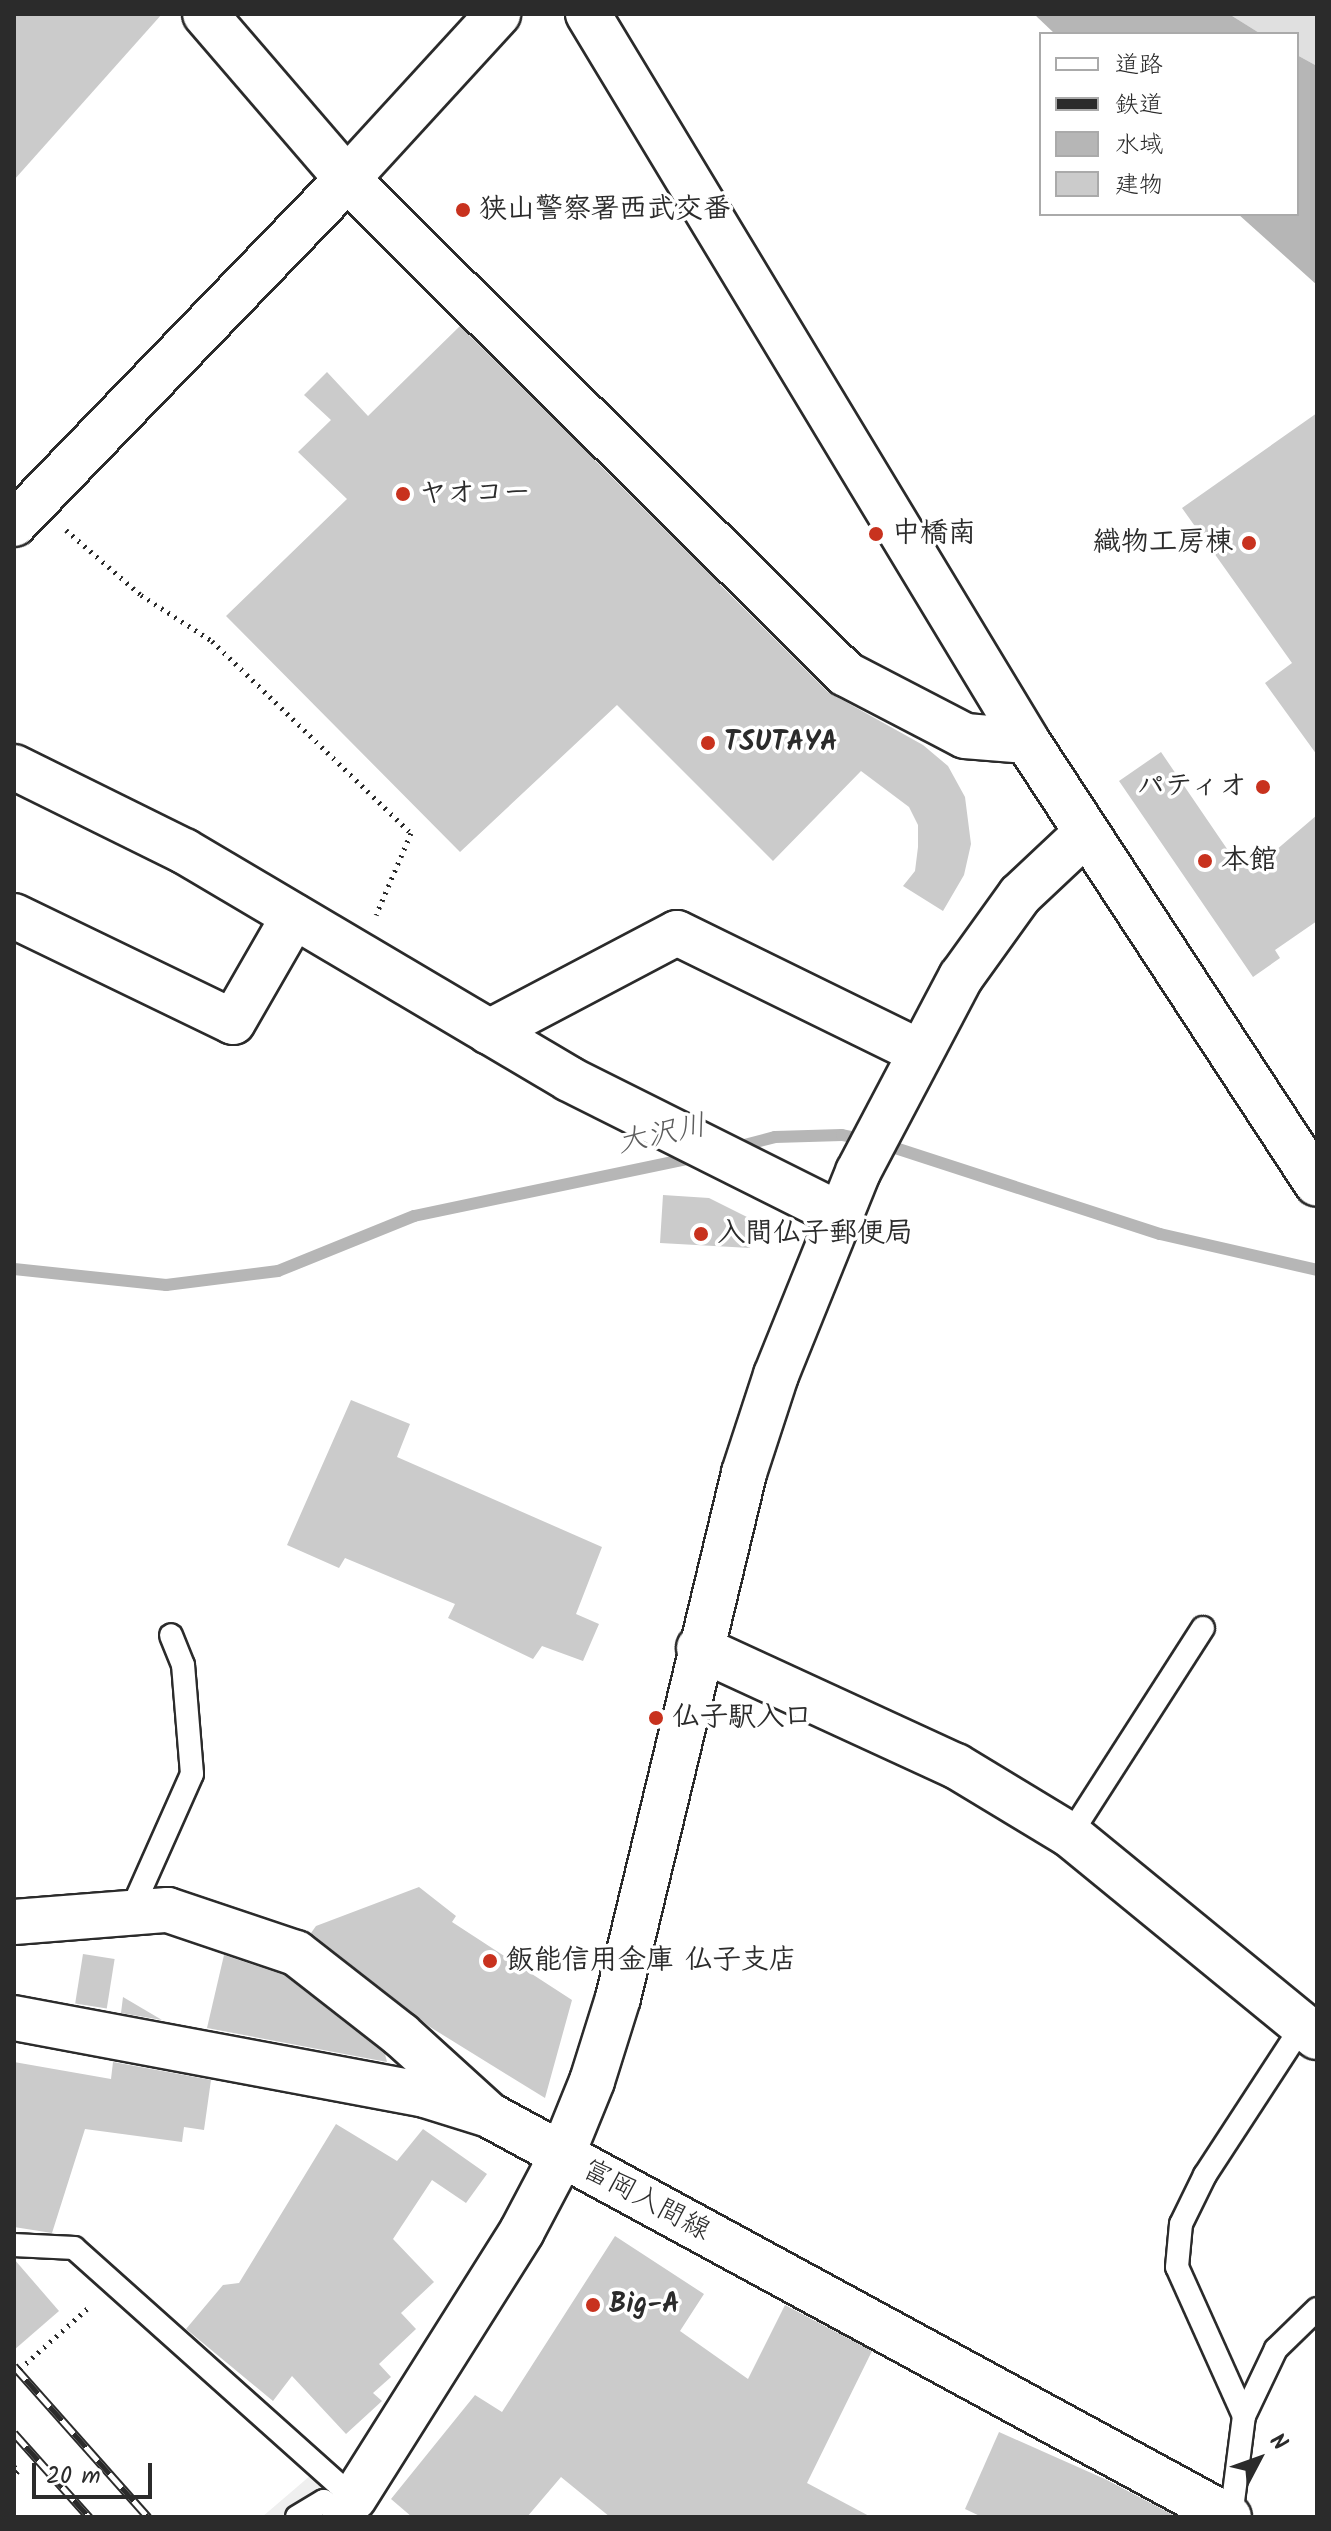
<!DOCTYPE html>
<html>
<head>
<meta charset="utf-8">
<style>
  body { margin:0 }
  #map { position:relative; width:1331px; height:2531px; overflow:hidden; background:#fff; font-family:Kalam,"Klee One",sans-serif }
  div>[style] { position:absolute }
  .built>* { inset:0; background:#efefef }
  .green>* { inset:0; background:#e0e0e0 }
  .water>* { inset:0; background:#b6b6b6 }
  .stream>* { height:12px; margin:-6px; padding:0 6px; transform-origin:6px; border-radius:6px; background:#b6b6b6 }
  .building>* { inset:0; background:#cbcbcb; transform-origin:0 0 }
  .path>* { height:5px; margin-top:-2.5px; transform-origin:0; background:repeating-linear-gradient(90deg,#2b2b2b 0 2px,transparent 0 8px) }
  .roads { filter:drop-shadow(2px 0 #2b2b2b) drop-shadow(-2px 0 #2b2b2b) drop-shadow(0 2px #2b2b2b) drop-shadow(0 -2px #2b2b2b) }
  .service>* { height:22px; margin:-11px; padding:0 11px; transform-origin:11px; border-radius:11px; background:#fff }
  .minor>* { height:44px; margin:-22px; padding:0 22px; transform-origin:22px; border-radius:22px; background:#fff }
  .tertiary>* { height:44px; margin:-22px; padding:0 22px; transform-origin:22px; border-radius:22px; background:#fff }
  .secondary>* { height:44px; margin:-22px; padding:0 22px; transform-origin:22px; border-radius:22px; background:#fff }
  .rail>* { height:9px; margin-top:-4.5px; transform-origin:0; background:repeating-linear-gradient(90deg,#fff 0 18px,#2b2b2b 0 36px); box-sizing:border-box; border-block:2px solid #2b2b2b }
  .path-bridge>* { height:5px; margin-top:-2.5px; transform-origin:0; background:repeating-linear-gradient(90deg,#2b2b2b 0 2px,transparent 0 8px) }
  .dots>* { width:22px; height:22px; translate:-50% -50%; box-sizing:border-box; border:4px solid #fff; border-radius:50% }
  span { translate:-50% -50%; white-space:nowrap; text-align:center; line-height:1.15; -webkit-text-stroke:7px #fff; paint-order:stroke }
  .poi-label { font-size:28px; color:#2b2b2b; font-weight:700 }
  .left { translate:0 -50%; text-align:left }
  .right { translate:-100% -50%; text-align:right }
  .street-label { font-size:28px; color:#2b2b2b }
  .water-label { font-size:30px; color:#5c5c5c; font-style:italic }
  .frame { position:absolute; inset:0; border:16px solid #2b2b2b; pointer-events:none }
  .legend { position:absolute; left:1039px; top:32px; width:260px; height:184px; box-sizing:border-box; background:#fff; border:2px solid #aaa; margin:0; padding:10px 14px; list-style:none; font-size:24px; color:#2b2b2b }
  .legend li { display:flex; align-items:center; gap:16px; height:40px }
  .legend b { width:40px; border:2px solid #aaa }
  .north { position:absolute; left:1219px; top:2419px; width:80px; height:80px; -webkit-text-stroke:6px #fff; paint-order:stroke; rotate:49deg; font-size:22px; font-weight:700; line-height:32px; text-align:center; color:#2b2b2b }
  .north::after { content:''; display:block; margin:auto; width:28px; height:36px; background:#2b2b2b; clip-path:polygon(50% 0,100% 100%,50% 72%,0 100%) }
  .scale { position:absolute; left:32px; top:2463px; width:120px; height:36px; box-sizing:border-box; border:4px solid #2b2b2b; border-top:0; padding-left:10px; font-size:24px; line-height:28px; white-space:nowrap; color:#2b2b2b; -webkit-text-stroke:6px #fff; paint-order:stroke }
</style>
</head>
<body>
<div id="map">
  <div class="built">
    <i style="clip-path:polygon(311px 2475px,355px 2517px,262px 2517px)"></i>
  </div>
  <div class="green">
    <i style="clip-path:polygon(1229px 14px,1317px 14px,1317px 66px,1297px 55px,1297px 34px,1261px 34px)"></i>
  </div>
  <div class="water">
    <i style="clip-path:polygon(1034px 14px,1229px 14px,1261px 34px,1055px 34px)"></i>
    <i style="clip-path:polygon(1297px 55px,1317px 66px,1317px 285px,1238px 214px,1297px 214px)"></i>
  </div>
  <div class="stream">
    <i style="left:883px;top:1144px;width:291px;rotate:18deg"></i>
    <i style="left:1160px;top:1234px;width:161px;rotate:12.9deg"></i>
    <i style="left:733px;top:1148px;width:43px;rotate:-14.7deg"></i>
    <i style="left:775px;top:1137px;width:67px;rotate:-1.7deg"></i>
    <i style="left:842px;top:1135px;width:24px;rotate:12deg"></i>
    <i style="left:14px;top:1269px;width:153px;rotate:6deg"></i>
    <i style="left:166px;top:1285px;width:113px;rotate:-7.1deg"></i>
    <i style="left:278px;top:1271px;width:147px;rotate:-22deg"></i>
    <i style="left:414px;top:1216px;width:288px;rotate:-11.8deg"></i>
  </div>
  <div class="building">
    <i style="clip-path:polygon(14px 14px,162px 14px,14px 180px)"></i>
    <i style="clip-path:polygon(460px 326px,828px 692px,923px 745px,948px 766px,965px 797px,971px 844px,964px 875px,943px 911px,903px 886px,915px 871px,918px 847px,918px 825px,909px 807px,861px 771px,773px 861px,617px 705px,460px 852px,226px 616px,347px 499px,298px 452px,331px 420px,304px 395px,327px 372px,368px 416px)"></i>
    <i style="clip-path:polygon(1317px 413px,1317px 755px,1265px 683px,1292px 663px,1182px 508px)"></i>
    <i style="clip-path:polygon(1161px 752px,1238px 865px,1248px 858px,1255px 868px,1317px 815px,1317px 921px,1275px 950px,1280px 958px,1253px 977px,1119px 781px)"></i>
    <i style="clip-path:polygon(663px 1195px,709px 1198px,751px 1219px,750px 1248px,660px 1243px)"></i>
    <i style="clip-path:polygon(351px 1400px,410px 1424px,397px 1457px,602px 1547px,576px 1614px,599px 1624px,583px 1661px,542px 1646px,533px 1659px,448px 1618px,455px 1604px,345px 1558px,339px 1568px,287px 1545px)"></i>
    <i style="clip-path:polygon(419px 1887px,456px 1916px,452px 1922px,572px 2000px,545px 2098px,430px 2027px,311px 1933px,316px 1926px)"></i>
    <i style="left:83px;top:1954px;width:32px;height:50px;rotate:9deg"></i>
    <i style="clip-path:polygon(224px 1955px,284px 1975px,385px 2054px,387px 2062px,207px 2028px)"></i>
    <i style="clip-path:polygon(123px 1997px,162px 2020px,121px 2013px)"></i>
    <i style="clip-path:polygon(14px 2062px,111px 2079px,113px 2062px,211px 2080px,204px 2130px,184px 2127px,182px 2142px,85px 2129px,52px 2233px,14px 2227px)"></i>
    <i style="clip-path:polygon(336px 2124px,397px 2161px,423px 2129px,487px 2174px,466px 2203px,432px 2180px,393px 2239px,434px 2282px,401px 2313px,416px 2329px,379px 2364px,391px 2377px,373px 2393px,382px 2401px,346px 2434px,292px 2376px,273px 2401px,186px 2329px,223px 2285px,239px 2283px)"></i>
    <i style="clip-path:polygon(615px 2236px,704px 2294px,680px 2331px,748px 2379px,785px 2305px,872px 2351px,807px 2483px,871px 2517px,610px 2517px,561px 2477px,527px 2517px,412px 2517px,391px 2499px,475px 2395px,502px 2412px)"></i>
    <i style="clip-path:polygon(14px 2259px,59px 2311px,14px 2350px)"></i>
    <i style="clip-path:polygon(999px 2432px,1107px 2480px,1177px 2517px,982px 2517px,965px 2509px)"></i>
  </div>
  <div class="path">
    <i style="left:66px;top:530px;width:99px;rotate:40.9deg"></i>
    <i style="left:141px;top:595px;width:85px;rotate:32.9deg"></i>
    <i style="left:212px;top:641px;width:277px;rotate:44deg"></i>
    <i style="left:411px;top:833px;width:89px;rotate:113.1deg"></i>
    <i style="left:14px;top:2466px;width:6px;rotate:51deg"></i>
    <i style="left:18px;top:2471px;width:6px;rotate:135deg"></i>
  </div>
  <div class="roads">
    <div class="service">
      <i style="left:1070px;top:1835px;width:246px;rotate:-57.3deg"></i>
      <i style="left:131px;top:1911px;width:150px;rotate:-66deg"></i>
      <i style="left:192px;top:1774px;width:109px;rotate:-94.7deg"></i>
      <i style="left:183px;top:1665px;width:32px;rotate:-112deg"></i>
      <i style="left:14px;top:2245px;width:60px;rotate:2.9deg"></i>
      <i style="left:74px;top:2248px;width:375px;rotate:41.8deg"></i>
      <i style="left:354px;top:2498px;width:23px;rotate:131deg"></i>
      <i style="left:1244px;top:2416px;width:163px;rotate:-114.2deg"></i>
      <i style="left:1177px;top:2267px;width:43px;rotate:-84.7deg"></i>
      <i style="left:1181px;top:2224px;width:55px;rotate:-63.9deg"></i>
      <i style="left:1205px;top:2175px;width:181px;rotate:-56.9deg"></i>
      <i style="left:297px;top:2517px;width:31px;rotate:-31deg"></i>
      <i style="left:324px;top:2501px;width:23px;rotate:43deg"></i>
      <i style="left:1231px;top:2517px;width:102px;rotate:-82.7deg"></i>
      <i style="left:1244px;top:2416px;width:74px;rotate:-64.5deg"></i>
      <i style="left:1276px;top:2349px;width:57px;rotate:-44.3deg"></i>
    </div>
    <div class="minor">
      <i style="left:205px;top:14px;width:218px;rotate:49.3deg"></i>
      <i style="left:347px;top:179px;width:703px;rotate:44.77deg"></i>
      <i style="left:846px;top:674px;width:134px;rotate:27.5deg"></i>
      <i style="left:965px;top:736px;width:62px;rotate:4.6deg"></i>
      <i style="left:14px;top:524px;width:479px;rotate:-46deg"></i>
      <i style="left:347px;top:179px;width:224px;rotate:-47.5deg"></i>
      <i style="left:14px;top:916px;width:243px;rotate:25.8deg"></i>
      <i style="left:233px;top:1022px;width:122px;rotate:-60.1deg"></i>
      <i style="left:489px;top:1032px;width:212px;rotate:-27.8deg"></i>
      <i style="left:677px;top:933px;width:268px;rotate:26.1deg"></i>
      <i style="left:699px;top:1648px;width:283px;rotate:24.7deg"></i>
      <i style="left:956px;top:1766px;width:133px;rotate:31.2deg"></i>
      <i style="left:1070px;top:1835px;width:319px;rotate:39.3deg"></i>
      <i style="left:14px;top:1922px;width:154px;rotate:-4.5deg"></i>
      <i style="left:168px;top:1910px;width:135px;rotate:18.6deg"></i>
      <i style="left:296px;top:1953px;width:133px;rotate:38deg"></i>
      <i style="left:401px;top:2035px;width:119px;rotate:42.3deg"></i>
    </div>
    <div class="tertiary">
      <i style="left:588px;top:14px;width:849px;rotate:58.87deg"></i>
      <i style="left:1027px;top:741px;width:529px;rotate:56.79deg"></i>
      <i style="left:14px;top:767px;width:190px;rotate:26.3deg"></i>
      <i style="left:184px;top:851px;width:447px;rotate:30.6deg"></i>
      <i style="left:569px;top:1079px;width:303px;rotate:26.6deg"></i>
      <i style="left:354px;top:2498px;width:315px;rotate:-57.8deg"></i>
      <i style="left:522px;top:2231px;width:86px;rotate:-62.2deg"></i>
      <i style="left:562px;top:2155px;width:80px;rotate:-67.9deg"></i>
      <i style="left:592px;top:2081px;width:87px;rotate:-72.6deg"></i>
      <i style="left:618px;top:1998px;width:540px;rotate:-76.5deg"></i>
      <i style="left:744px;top:1473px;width:103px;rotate:-71.9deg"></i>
      <i style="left:776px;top:1375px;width:219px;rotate:-68deg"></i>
      <i style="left:858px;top:1172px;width:221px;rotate:-62.2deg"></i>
      <i style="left:961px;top:977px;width:101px;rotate:-54.3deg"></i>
      <i style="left:1020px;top:895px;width:89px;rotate:-43.2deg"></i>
    </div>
    <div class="secondary">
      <i style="left:14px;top:2018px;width:418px;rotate:10.6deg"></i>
      <i style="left:425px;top:2095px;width:67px;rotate:17.4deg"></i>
      <i style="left:489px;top:2115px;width:842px;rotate:28.51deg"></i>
    </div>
  </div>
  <div class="rail">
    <i style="left:14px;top:2366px;width:202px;rotate:48.4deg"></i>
    <i style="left:14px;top:2433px;width:113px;rotate:48.2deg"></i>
  </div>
  <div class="path-bridge">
    <i style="left:14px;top:2374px;width:102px;rotate:-41.8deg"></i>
  </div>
  <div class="dots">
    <i style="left:463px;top:210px;background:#c8321e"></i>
    <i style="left:403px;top:494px;background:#c8321e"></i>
    <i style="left:876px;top:534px;background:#c8321e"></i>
    <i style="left:1249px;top:543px;background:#c8321e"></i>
    <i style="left:708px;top:743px;background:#c8321e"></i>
    <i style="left:1263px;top:787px;background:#c8321e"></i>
    <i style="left:1205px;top:861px;background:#c8321e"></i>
    <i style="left:701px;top:1234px;background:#c8321e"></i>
    <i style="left:656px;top:1718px;background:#c8321e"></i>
    <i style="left:490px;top:1961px;background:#c8321e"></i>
    <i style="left:593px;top:2305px;background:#c8321e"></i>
  </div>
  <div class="poi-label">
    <span class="left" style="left:479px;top:210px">狭山警察署西武交番</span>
    <span class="left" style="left:419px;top:494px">ヤオコー</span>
    <span class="left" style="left:892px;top:534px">中橋南</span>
    <span class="right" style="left:1233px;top:543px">織物工房棟</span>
    <span class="left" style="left:724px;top:743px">TSUTAYA</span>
    <span class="right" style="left:1247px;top:787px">パティオ</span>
    <span class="left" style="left:1221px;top:861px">本館</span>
    <span class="left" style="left:717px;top:1234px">入間仏子郵便局</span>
    <span class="left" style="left:672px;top:1718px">仏子駅入口</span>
    <span class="left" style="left:506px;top:1961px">飯能信用金庫 仏子支店</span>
    <span class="left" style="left:609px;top:2305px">Big-A</span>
  </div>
  <div class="street-label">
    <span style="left:646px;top:2201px;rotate:28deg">富岡入間線</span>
  </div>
  <div class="water-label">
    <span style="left:662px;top:1135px;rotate:-12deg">大沢川</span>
  </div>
  <div class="frame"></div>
  <ul class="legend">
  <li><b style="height:10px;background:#fff"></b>道路</li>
  <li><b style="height:10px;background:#2b2b2b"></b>鉄道</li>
  <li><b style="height:22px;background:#b6b6b6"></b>水域</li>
  <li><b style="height:22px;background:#cbcbcb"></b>建物</li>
  </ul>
  <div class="north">N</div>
  <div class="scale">20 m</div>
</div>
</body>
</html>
